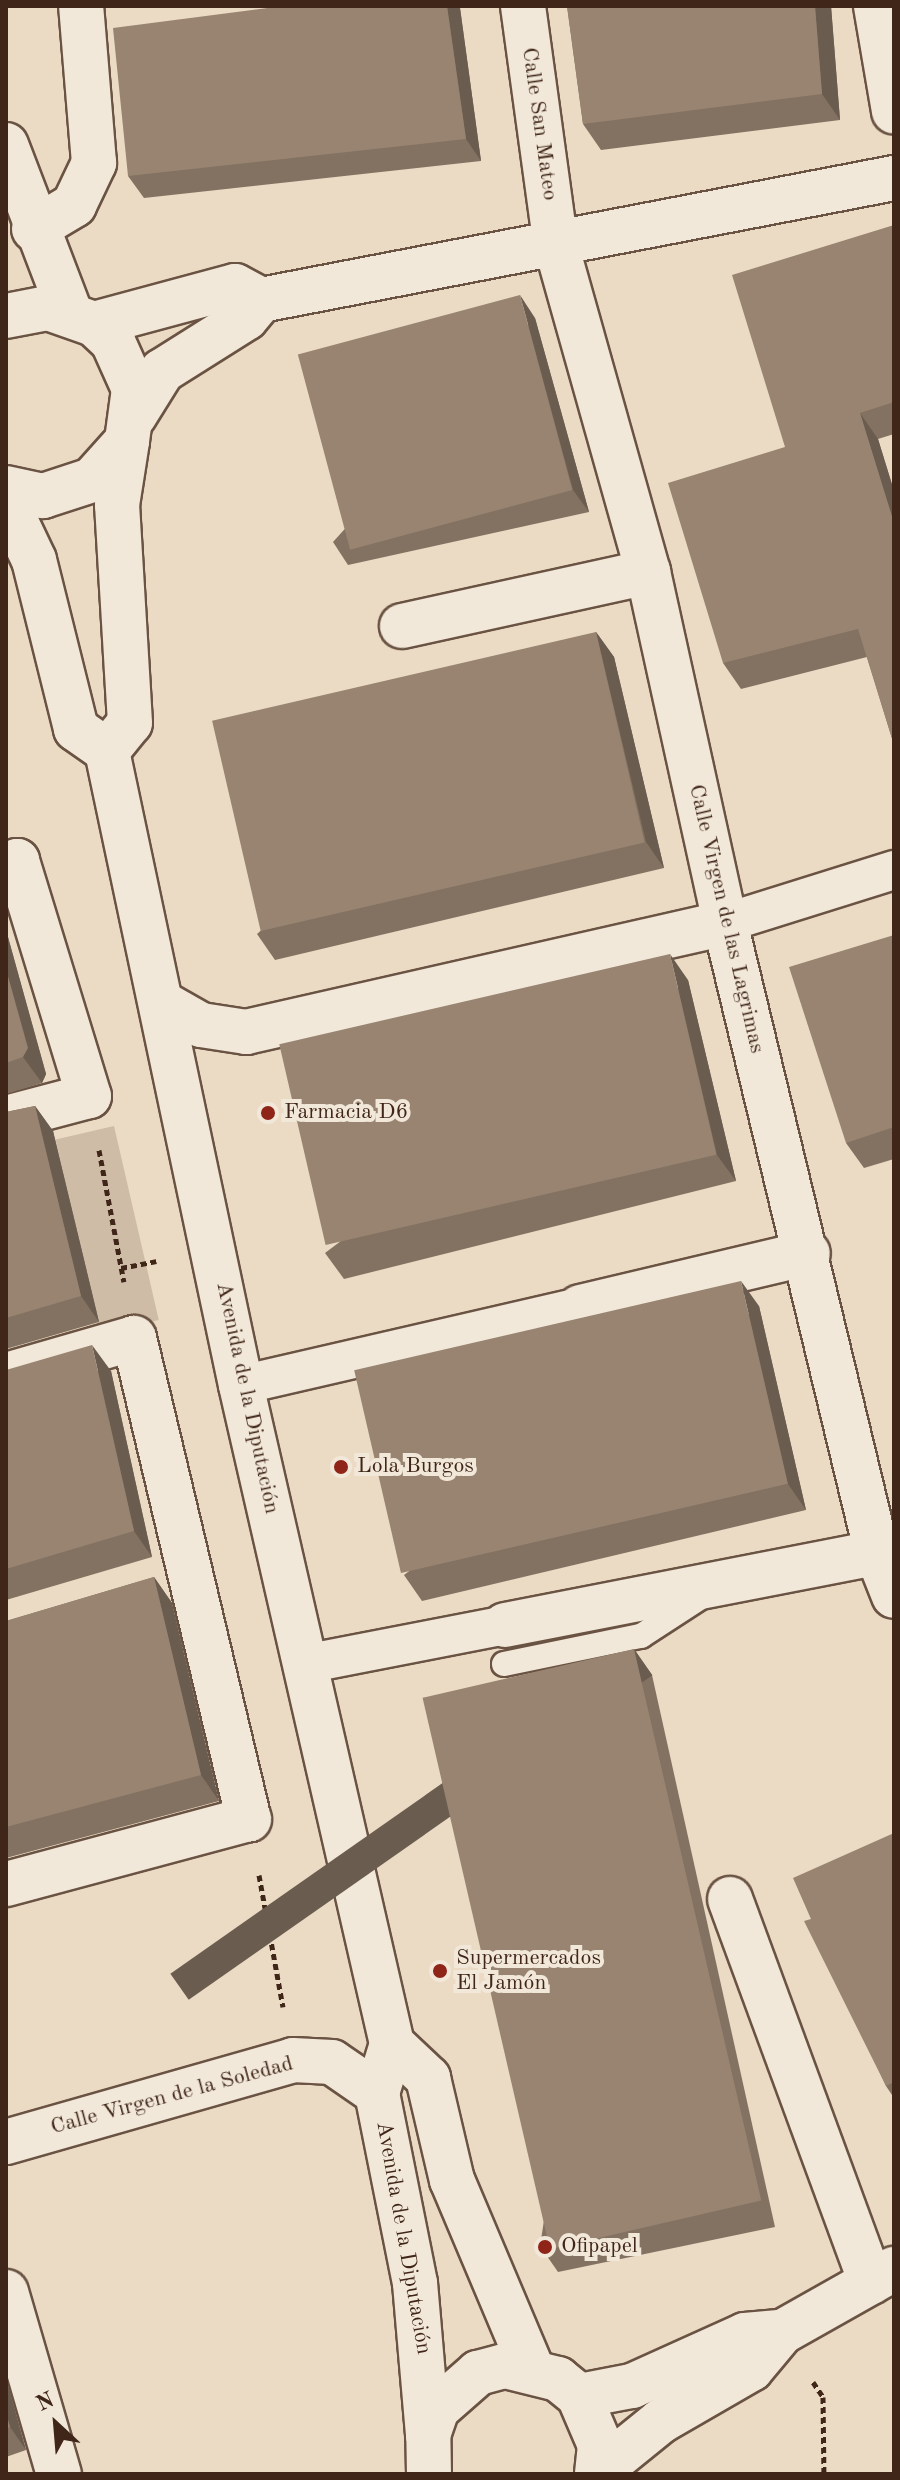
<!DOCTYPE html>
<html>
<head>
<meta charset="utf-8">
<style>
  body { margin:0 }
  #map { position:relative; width:900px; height:2480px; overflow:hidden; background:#ebdbc4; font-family:"Old Standard TT",serif }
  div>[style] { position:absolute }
  .green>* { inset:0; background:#cebca7; transform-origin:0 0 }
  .path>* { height:5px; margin-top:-2.5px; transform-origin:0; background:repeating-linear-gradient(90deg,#3f2618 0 6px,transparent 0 10px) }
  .roads { filter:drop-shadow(2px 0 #6a5343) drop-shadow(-2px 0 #6a5343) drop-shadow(0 2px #6a5343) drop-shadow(0 -2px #6a5343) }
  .service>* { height:24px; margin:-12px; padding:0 12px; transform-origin:12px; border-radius:12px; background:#f2e8d9 }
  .pedestrian>* { height:38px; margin:-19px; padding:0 19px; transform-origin:19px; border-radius:19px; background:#f2e8d9 }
  .minor>* { height:44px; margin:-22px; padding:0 22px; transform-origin:22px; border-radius:22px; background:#f2e8d9 }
  .tertiary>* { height:44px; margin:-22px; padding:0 22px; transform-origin:22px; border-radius:22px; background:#f2e8d9 }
  .secondary>* { height:44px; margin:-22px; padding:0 22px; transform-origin:22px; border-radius:22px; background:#f2e8d9 }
  .wall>* { inset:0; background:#837261 }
  .shaded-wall>* { inset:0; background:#6a5c4f; transform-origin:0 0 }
  .building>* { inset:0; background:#988471; transform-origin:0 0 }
  .dots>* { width:22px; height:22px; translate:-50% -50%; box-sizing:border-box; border:4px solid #f2e8d9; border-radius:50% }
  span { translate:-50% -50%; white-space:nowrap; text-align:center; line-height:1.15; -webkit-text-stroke:8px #f2e8d9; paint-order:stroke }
  .street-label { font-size:22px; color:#3f2618 }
  .poi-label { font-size:22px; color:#3f2618 }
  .left { translate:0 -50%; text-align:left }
  .frame { position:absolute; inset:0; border:8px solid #3f2618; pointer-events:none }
  .north { position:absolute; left:16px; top:2384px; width:80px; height:80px; -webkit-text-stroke:6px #f2e8d9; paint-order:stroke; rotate:334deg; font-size:22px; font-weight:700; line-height:32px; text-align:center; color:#3f2618 }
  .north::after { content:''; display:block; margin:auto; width:28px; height:36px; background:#3f2618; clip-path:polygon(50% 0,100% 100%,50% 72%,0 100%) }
</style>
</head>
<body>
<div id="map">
  <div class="green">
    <i style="left:114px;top:1126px;width:199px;height:60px;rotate:77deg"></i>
  </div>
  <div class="path">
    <i style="left:99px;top:1150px;width:134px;rotate:79.3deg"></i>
    <i style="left:121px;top:1268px;width:36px;rotate:-11deg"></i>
    <i style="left:259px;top:1875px;width:134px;rotate:79.7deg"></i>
    <i style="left:813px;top:2382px;width:18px;rotate:56deg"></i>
    <i style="left:823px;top:2397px;width:77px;rotate:89.3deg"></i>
  </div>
  <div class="roads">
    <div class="service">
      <i style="left:504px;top:1664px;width:140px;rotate:-11.6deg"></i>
      <i style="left:641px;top:1636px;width:72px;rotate:-33deg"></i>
    </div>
    <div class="pedestrian">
      <i style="left:725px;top:923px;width:177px;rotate:-17.4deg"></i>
      <i style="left:241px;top:1385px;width:348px;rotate:-13deg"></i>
      <i style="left:305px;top:1664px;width:204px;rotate:-11deg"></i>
    </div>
    <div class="minor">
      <i style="left:523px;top:6px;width:237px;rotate:82.2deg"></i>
      <i style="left:555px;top:241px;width:344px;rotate:74.3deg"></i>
      <i style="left:648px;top:572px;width:359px;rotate:77.6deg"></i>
      <i style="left:725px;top:923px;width:648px;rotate:76.44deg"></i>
      <i style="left:877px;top:1553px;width:46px;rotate:68.4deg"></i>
      <i style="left:876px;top:6px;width:107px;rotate:80.3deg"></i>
      <i style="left:34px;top:229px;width:47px;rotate:-31deg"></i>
      <i style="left:74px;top:205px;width:47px;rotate:-64.5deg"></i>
      <i style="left:94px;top:163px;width:158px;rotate:-94.7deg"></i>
      <i style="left:94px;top:324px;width:146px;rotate:-15.1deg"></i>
      <i style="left:235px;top:286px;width:30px;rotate:28deg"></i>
      <i style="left:261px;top:300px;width:645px;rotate:-10.91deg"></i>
      <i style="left:134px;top:416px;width:53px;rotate:-58.1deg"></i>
      <i style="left:162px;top:371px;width:99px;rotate:-32.2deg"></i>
      <i style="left:246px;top:318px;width:23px;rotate:-50deg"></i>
      <i style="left:402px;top:626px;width:252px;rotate:-12.4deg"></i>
      <i style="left:6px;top:865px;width:12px;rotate:-20deg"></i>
      <i style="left:17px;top:861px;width:246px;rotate:73deg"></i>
      <i style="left:89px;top:1096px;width:86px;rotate:165.2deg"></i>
      <i style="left:162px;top:1003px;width:45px;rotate:29.4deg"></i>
      <i style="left:201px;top:1025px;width:46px;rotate:8.8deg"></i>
      <i style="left:246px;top:1032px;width:491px;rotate:-12.8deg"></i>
      <i style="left:580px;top:1307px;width:234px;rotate:-13.3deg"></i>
      <i style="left:6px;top:1375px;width:133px;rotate:-16.1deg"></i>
      <i style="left:134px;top:1338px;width:495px;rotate:76.6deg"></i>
      <i style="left:249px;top:1819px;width:252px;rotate:165deg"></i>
      <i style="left:505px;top:1625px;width:379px;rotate:-11deg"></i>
      <i style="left:730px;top:1899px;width:408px;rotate:69.8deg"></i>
      <i style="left:6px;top:2142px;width:298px;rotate:-15.9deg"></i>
      <i style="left:293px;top:2060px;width:39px;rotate:3deg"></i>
      <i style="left:332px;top:2062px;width:55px;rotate:34.6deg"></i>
      <i style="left:6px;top:2292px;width:190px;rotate:73.8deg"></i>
    </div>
    <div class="tertiary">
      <i style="left:579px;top:2396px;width:54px;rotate:-10.7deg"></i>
      <i style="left:632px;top:2386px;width:124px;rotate:-24.3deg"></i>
      <i style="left:745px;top:2335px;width:37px;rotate:-5deg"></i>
      <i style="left:598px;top:2472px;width:81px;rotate:-39deg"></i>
      <i style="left:661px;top:2421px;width:104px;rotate:-30deg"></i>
      <i style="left:751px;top:2369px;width:48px;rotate:-50deg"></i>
      <i style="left:782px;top:2332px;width:129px;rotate:-29.4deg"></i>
    </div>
    <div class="secondary">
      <i style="left:6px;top:145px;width:180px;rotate:69.1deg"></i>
      <i style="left:6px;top:316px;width:43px;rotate:-10.8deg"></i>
      <i style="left:48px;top:308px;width:49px;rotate:19.2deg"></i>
      <i style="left:94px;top:324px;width:26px;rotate:43deg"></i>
      <i style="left:113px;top:342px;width:51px;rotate:65.9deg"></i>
      <i style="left:134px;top:389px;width:52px;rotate:97.7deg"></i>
      <i style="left:127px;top:441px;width:52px;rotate:131.9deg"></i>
      <i style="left:92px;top:480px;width:52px;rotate:161.9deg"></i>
      <i style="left:43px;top:496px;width:38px;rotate:-168deg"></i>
      <i style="left:6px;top:501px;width:65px;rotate:64.6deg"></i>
      <i style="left:34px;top:560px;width:174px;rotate:76deg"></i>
      <i style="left:76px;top:729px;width:38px;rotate:35deg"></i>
      <i style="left:107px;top:751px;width:648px;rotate:78.07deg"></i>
      <i style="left:241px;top:1385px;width:676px;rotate:77.09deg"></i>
      <i style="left:392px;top:2044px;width:51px;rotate:107deg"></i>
      <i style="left:377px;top:2093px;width:194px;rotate:78.7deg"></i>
      <i style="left:415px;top:2283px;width:153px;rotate:85.1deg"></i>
      <i style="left:107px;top:751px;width:36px;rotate:-51deg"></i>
      <i style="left:130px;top:723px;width:218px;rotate:-93.4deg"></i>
      <i style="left:117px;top:505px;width:65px;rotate:-81.1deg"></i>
      <i style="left:392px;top:2044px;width:50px;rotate:43.4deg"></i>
      <i style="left:428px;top:2078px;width:105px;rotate:76.8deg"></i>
      <i style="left:452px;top:2180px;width:205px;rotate:67.1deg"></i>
      <i style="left:429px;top:2474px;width:39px;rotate:-91deg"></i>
      <i style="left:428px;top:2435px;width:28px;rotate:-71deg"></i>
      <i style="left:437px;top:2409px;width:55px;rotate:-41.3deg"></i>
      <i style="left:478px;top:2373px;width:28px;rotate:-15deg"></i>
      <i style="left:505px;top:2366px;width:55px;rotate:13.8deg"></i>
      <i style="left:558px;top:2379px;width:27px;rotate:39deg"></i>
      <i style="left:579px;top:2396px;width:53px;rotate:66.8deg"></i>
      <i style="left:600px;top:2445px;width:29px;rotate:96deg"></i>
    </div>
  </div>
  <div class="wall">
    <i style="clip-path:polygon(283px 6px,458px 6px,460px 8px,481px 161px,144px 198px,128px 176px)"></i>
    <i style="clip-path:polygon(567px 6px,831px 6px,840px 120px,601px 150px,583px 124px)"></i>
    <i style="clip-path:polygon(894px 225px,894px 434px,878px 439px,894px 491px,894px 745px,867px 657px,741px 689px,723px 663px,785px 447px)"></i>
    <i style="clip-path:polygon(535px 318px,589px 512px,348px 565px,333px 542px)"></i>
    <i style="clip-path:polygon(596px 632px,614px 657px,664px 868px,275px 960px,257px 934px)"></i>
    <i style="clip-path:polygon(6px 930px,46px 1074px,42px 1083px,6px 1094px)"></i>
    <i style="clip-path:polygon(894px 935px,894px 1159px,864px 1168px,846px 1143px)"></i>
    <i style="clip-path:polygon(688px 980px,736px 1181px,344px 1279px,325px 1253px)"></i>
    <i style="clip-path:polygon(35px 1106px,53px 1131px,99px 1322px,6px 1349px,6px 1112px)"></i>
    <i style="clip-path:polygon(759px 1306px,806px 1510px,422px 1601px,404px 1575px)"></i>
    <i style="clip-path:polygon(6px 1370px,111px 1371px,152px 1557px,6px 1600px)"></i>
    <i style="clip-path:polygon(154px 1577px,172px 1603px,219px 1801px,6px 1858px,6px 1621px)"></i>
    <i style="clip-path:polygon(634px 1649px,652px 1675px,775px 2227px,558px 2272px,540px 2246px)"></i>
    <i style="clip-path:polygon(894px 1833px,894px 2098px,886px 2086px,811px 1919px)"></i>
    <i style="clip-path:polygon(6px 2378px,26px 2450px,6px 2457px)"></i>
  </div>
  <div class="shaded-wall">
    <i style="clip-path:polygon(447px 6px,458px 6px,460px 8px,481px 161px,466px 139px)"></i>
    <i style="clip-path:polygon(815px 6px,831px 6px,840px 120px,822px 94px)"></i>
    <i style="clip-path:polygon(520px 295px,535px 318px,589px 512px,573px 490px)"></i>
    <i style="clip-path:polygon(860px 413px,878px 439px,894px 491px,894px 523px)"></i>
    <i style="clip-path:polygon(596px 632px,614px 657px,664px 868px,646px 842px)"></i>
    <i style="clip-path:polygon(6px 930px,46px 1074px,42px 1083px,23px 1057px,6px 969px)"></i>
    <i style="clip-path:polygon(670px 954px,688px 980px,736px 1181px,717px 1155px)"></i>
    <i style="clip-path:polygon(35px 1106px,53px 1131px,99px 1322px,81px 1296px)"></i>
    <i style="clip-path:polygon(741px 1281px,759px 1306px,806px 1510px,788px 1484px)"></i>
    <i style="clip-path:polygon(92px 1345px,111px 1371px,152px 1557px,134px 1531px)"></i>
    <i style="clip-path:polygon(154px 1577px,172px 1603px,219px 1801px,201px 1775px)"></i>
    <i style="left:634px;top:1649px;width:32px;height:566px;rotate:55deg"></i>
    <i style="clip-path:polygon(6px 2378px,26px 2450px,10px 2427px,6px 2413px)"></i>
  </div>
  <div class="building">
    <i style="clip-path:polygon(283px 6px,447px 6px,466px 139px,128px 176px,113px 28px)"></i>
    <i style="clip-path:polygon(567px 6px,815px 6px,822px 94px,583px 124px)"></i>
    <i style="clip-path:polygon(894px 225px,894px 402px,860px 413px,894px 523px,894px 745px,858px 629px,723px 663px,668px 483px,785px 447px,732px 275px)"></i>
    <i style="left:520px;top:295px;width:202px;height:230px;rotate:75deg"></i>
    <i style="left:596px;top:632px;width:216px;height:394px;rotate:77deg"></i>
    <i style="clip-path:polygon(894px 935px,894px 1127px,846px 1143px,789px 967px)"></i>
    <i style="left:670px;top:954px;width:206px;height:401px;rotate:77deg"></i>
    <i style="clip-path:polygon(6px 969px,28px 1048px,23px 1057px,6px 1063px)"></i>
    <i style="clip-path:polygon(35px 1106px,81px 1296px,6px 1318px,6px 1112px)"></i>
    <i style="left:741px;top:1281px;width:208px;height:397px;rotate:77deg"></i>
    <i style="clip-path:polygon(92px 1345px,134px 1531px,6px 1569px,6px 1370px)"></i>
    <i style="clip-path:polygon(154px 1577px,201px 1775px,6px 1827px,6px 1621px)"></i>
    <i style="left:634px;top:1649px;width:566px;height:217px;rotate:77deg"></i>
    <i style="clip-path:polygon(894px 1833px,894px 2082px,886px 2086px,804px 1921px,811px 1919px,793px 1878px)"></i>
    <i style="clip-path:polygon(6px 2413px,10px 2427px,6px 2429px)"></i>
  </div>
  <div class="dots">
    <i style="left:268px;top:1113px;background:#8f2418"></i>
    <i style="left:341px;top:1467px;background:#8f2418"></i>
    <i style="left:440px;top:1971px;background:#8f2418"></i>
    <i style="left:545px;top:2247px;background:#8f2418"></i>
  </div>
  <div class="street-label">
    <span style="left:539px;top:124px;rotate:82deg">Calle San Mateo</span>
    <span style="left:726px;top:919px;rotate:77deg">Calle Virgen de las Lagrimas</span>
    <span style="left:247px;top:1398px;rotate:78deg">Avenida de la Diputación</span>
    <span style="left:172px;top:2096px;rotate:-15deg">Calle Virgen de la Soledad</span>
    <span style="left:403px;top:2238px;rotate:80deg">Avenida de la Diputación</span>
  </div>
  <div class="poi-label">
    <span class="left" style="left:284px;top:1113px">Farmacia D6</span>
    <span class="left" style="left:357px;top:1467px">Lola Burgos</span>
    <span class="left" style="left:456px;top:1971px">Supermercados<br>El Jamón</span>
    <span class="left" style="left:561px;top:2247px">Ofipapel</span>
  </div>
  <div class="frame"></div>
  <div class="north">N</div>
</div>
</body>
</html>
